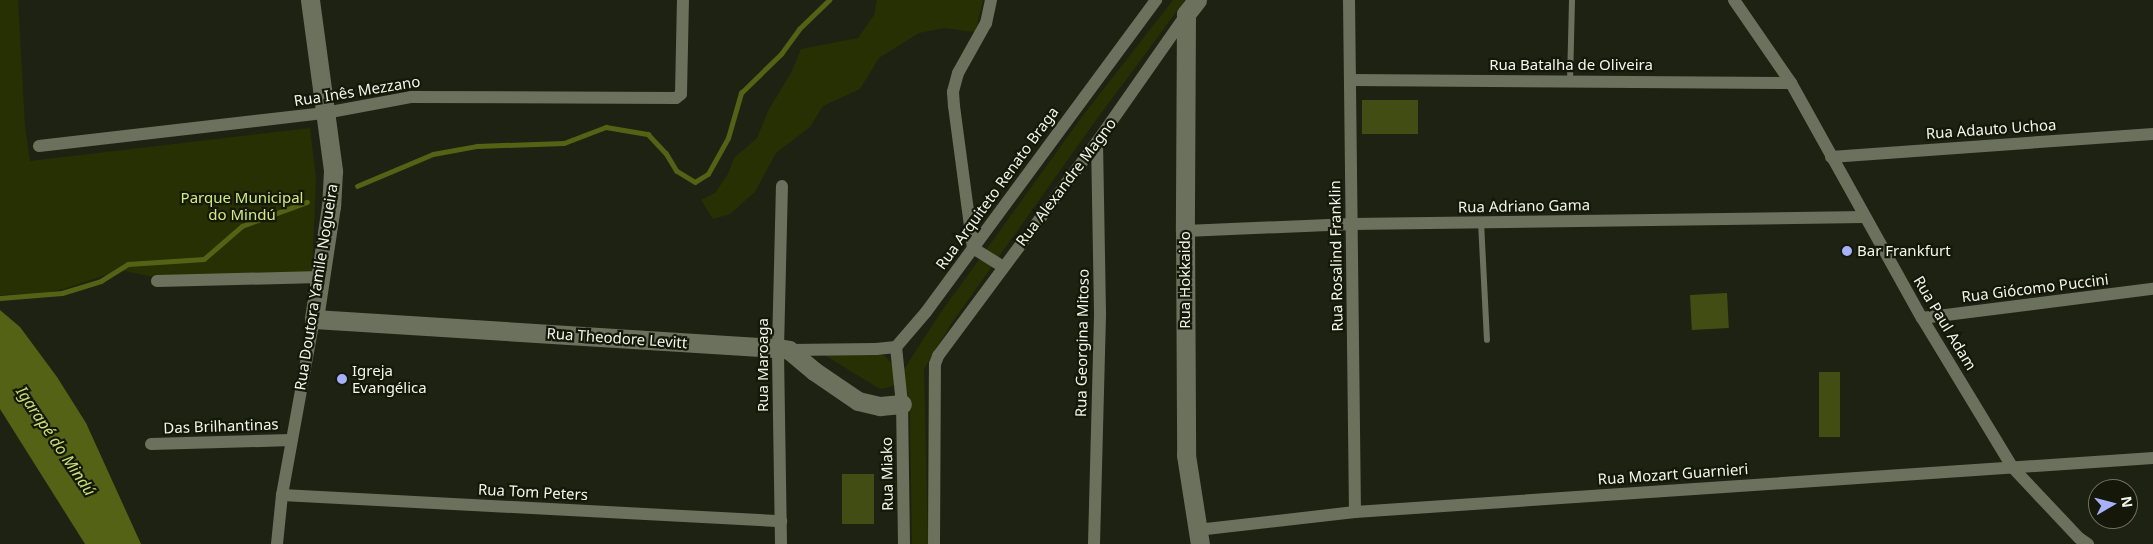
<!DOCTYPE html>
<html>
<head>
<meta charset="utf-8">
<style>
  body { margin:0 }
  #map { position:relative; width:2153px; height:544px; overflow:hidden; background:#1e2212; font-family:"Noto Sans",sans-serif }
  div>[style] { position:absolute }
  .green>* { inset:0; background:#273002 }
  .water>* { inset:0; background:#536214 }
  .stream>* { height:4.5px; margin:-2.25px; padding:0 2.25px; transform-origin:2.25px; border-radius:2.25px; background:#536214 }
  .building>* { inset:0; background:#424d14; transform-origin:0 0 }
  .lane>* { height:6px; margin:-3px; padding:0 3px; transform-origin:3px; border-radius:3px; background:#6c715e }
  .street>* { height:12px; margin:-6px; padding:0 6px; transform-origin:6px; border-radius:6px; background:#6c715e }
  .secondary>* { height:19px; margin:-9.5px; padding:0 9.5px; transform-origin:9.5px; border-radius:9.5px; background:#6c715e }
  .dots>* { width:14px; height:14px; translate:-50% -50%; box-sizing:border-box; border:2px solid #151809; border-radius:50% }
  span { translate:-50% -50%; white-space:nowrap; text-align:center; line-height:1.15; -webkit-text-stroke:4.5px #151809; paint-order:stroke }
  .street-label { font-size:15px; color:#f2f5eb }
  .park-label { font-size:15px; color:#d1ea83 }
  .poi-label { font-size:15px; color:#f2f5eb }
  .left { translate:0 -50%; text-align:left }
  .water-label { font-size:16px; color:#c7e079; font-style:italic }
  .north { position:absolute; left:2088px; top:479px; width:50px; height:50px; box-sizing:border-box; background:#151809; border:1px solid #6d7063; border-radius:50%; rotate:82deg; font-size:14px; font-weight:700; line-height:20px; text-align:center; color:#f2f5eb }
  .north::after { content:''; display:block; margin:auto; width:18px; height:22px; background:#a6b1fc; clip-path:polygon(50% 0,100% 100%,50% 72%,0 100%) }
</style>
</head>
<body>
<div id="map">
  <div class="green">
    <i style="clip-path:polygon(0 0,18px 0,25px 126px,30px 161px,310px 128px,316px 179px,312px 273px,149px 276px,120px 270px,64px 289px,39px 294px,0 295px)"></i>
    <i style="clip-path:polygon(877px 0,983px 0,975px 32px,944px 28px,919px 33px,879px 58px,860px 89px,823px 106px,810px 127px,776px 153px,755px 192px,730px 214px,713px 219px,701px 200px,715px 193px,728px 174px,734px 158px,757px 138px,769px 109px,791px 73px,801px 49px,858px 38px,874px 15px)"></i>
    <i style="clip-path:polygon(1173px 0,1185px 0,1091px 127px,951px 324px,924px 369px,928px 544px,912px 544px,910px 415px,907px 389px,898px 381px,891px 387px,880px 389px,818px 351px,874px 351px,885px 356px,901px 374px,939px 315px,1081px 118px)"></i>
  </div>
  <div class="water">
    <i style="clip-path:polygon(0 310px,20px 327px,57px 377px,86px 423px,141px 544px,85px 544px,0 409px)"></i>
  </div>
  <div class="stream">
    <i style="left:357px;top:186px;width:82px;rotate:-22.8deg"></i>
    <i style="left:433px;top:154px;width:45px;rotate:-10.3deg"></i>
    <i style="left:477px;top:146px;width:87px;rotate:-2deg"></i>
    <i style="left:564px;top:143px;width:45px;rotate:-20.9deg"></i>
    <i style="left:606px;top:127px;width:43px;rotate:9.5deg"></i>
    <i style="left:648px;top:134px;width:26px;rotate:47deg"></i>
    <i style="left:666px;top:153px;width:21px;rotate:59deg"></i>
    <i style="left:677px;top:171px;width:21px;rotate:31deg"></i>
    <i style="left:695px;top:182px;width:15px;rotate:-32deg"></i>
    <i style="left:708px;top:174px;width:41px;rotate:-60.9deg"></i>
    <i style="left:728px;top:138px;width:47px;rotate:-73.9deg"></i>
    <i style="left:741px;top:93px;width:56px;rotate:-44.3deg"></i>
    <i style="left:781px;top:54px;width:31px;rotate:-54deg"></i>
    <i style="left:799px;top:29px;width:42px;rotate:-44deg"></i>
    <i style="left:0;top:298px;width:62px;rotate:-4.6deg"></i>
    <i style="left:62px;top:293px;width:41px;rotate:-17.1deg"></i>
    <i style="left:101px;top:281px;width:32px;rotate:-32deg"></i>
    <i style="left:128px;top:264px;width:76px;rotate:-3.8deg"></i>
    <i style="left:204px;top:259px;width:50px;rotate:-41deg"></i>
    <i style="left:242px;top:226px;width:69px;rotate:-20.3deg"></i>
  </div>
  <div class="building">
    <i style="left:1362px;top:100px;width:56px;height:34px"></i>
    <i style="left:1727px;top:293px;width:35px;height:37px;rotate:87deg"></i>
    <i style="left:1819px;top:372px;width:21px;height:65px"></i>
    <i style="left:842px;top:474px;width:32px;height:50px"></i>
  </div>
  <div class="lane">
    <i style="left:1570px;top:82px;width:82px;rotate:-88.6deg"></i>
    <i style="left:1481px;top:222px;width:118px;rotate:87.1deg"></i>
  </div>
  <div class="street">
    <i style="left:991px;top:0;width:24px;rotate:102deg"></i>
    <i style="left:986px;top:23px;width:57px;rotate:119.2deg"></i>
    <i style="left:958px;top:73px;width:20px;rotate:105deg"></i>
    <i style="left:953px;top:92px;width:14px;rotate:86deg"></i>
    <i style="left:954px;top:106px;width:143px;rotate:82.4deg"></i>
    <i style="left:973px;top:248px;width:36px;rotate:32deg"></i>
    <i style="left:1349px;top:0;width:512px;rotate:89.33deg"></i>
    <i style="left:1734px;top:0;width:101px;rotate:55.5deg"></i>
    <i style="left:1791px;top:83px;width:269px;rotate:60.9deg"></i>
    <i style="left:1922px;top:318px;width:175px;rotate:58.8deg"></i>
    <i style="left:2013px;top:468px;width:96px;rotate:46.7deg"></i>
    <i style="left:2079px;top:538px;width:11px;rotate:34deg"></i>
    <i style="left:1351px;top:80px;width:440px;rotate:0.4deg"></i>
    <i style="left:39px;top:146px;width:288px;rotate:-6.6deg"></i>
    <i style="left:325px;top:113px;width:87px;rotate:-10.5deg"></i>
    <i style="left:411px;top:97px;width:265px;rotate:0.2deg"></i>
    <i style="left:676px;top:98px;width:6px;rotate:-39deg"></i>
    <i style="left:681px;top:94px;width:94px;rotate:-88.8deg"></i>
    <i style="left:1831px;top:157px;width:323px;rotate:-4.1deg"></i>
    <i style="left:1185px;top:231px;width:167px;rotate:-2.4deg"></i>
    <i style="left:1352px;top:224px;width:512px;rotate:-0.78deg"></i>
    <i style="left:157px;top:281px;width:163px;rotate:-1.4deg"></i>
    <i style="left:1922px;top:318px;width:233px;rotate:-7.2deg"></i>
    <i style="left:789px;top:350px;width:87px;rotate:-0.7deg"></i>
    <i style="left:876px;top:349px;width:20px;rotate:-6deg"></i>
    <i style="left:151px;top:444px;width:140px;rotate:-1.6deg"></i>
    <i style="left:282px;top:495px;width:500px;rotate:3deg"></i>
    <i style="left:1197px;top:530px;width:159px;rotate:-6.5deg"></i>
    <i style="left:1355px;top:512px;width:800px;rotate:-3.87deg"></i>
    <i style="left:277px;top:544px;width:49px;rotate:-84.2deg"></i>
    <i style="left:282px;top:495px;width:179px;rotate:-79.7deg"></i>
    <i style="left:781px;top:544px;width:196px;rotate:-90.9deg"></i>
    <i style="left:778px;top:348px;width:162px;rotate:-88.6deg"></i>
    <i style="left:904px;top:544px;width:140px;rotate:-90.8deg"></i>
    <i style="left:902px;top:404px;width:57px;rotate:-96deg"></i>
    <i style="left:896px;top:347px;width:46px;rotate:-49.4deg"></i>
    <i style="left:926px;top:312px;width:388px;rotate:-53.6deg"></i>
    <i style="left:934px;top:544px;width:180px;rotate:-89.7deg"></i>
    <i style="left:935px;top:364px;width:9px;rotate:-69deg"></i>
    <i style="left:938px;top:356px;width:267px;rotate:-53.4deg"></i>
    <i style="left:1097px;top:142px;width:155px;rotate:-55deg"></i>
    <i style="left:1094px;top:544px;width:231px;rotate:-88.5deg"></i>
    <i style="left:1100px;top:313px;width:171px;rotate:-91deg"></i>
  </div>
  <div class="secondary">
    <i style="left:310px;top:0;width:173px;rotate:82.3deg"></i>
    <i style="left:333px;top:171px;width:35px;rotate:93deg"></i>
    <i style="left:331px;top:206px;width:114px;rotate:98.6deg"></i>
    <i style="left:314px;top:319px;width:465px;rotate:3.6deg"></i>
    <i style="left:778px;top:348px;width:11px;rotate:10deg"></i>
    <i style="left:789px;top:350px;width:33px;rotate:40deg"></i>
    <i style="left:814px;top:371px;width:53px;rotate:34.3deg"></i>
    <i style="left:858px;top:401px;width:23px;rotate:13deg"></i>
    <i style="left:880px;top:406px;width:22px;rotate:-5deg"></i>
    <i style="left:1197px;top:0;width:18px;rotate:128deg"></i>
    <i style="left:1186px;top:14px;width:217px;rotate:90.3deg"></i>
    <i style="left:1185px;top:231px;width:224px;rotate:89.7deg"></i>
    <i style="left:1186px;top:455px;width:90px;rotate:81.1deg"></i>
  </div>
  <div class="dots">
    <i style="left:1847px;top:251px;background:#a6b1fc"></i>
    <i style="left:342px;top:379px;background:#a6b1fc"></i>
  </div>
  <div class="street-label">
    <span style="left:1571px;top:65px">Rua Batalha de Oliveira</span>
    <span style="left:357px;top:91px;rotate:-9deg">Rua Inês Mezzano</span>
    <span style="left:1991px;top:129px;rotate:-4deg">Rua Adauto Uchoa</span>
    <span style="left:1066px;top:182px;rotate:-53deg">Rua Alexandre Magno</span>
    <span style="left:997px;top:188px;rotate:-54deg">Rua Arquiteto Renato Braga</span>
    <span style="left:1524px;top:206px;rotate:-1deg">Rua Adriano Gama</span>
    <span style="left:1336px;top:256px;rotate:-91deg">Rua Rosalind Franklin</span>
    <span style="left:1185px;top:280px;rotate:-90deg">Rua Hokkaido</span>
    <span style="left:316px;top:287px;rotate:-81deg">Rua Doutora Yamile Nogueira</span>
    <span style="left:2035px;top:288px;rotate:-7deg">Rua Giócomo Puccini</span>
    <span style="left:1945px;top:323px;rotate:59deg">Rua Paul Adam</span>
    <span style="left:617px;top:338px;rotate:4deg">Rua Theodore Levitt</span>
    <span style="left:1082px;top:343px;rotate:-89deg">Rua Georgina Mitoso</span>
    <span style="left:763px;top:365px;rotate:-90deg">Rua Maroaga</span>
    <span style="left:221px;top:426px;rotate:-2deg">Das Brilhantinas</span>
    <span style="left:887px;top:474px;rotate:-91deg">Rua Miako</span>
    <span style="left:1673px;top:474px;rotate:-4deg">Rua Mozart Guarnieri</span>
    <span style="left:533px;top:492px;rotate:3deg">Rua Tom Peters</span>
  </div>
  <div class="park-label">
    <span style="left:242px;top:206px">Parque Municipal<br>do Mindú</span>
  </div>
  <div class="poi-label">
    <span class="left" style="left:1857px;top:251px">Bar Frankfurt</span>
    <span class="left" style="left:352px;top:379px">Igreja<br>Evangélica</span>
  </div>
  <div class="water-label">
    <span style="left:56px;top:441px;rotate:56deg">Igarapé do Mindú</span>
  </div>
  <div class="north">N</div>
</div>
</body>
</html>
